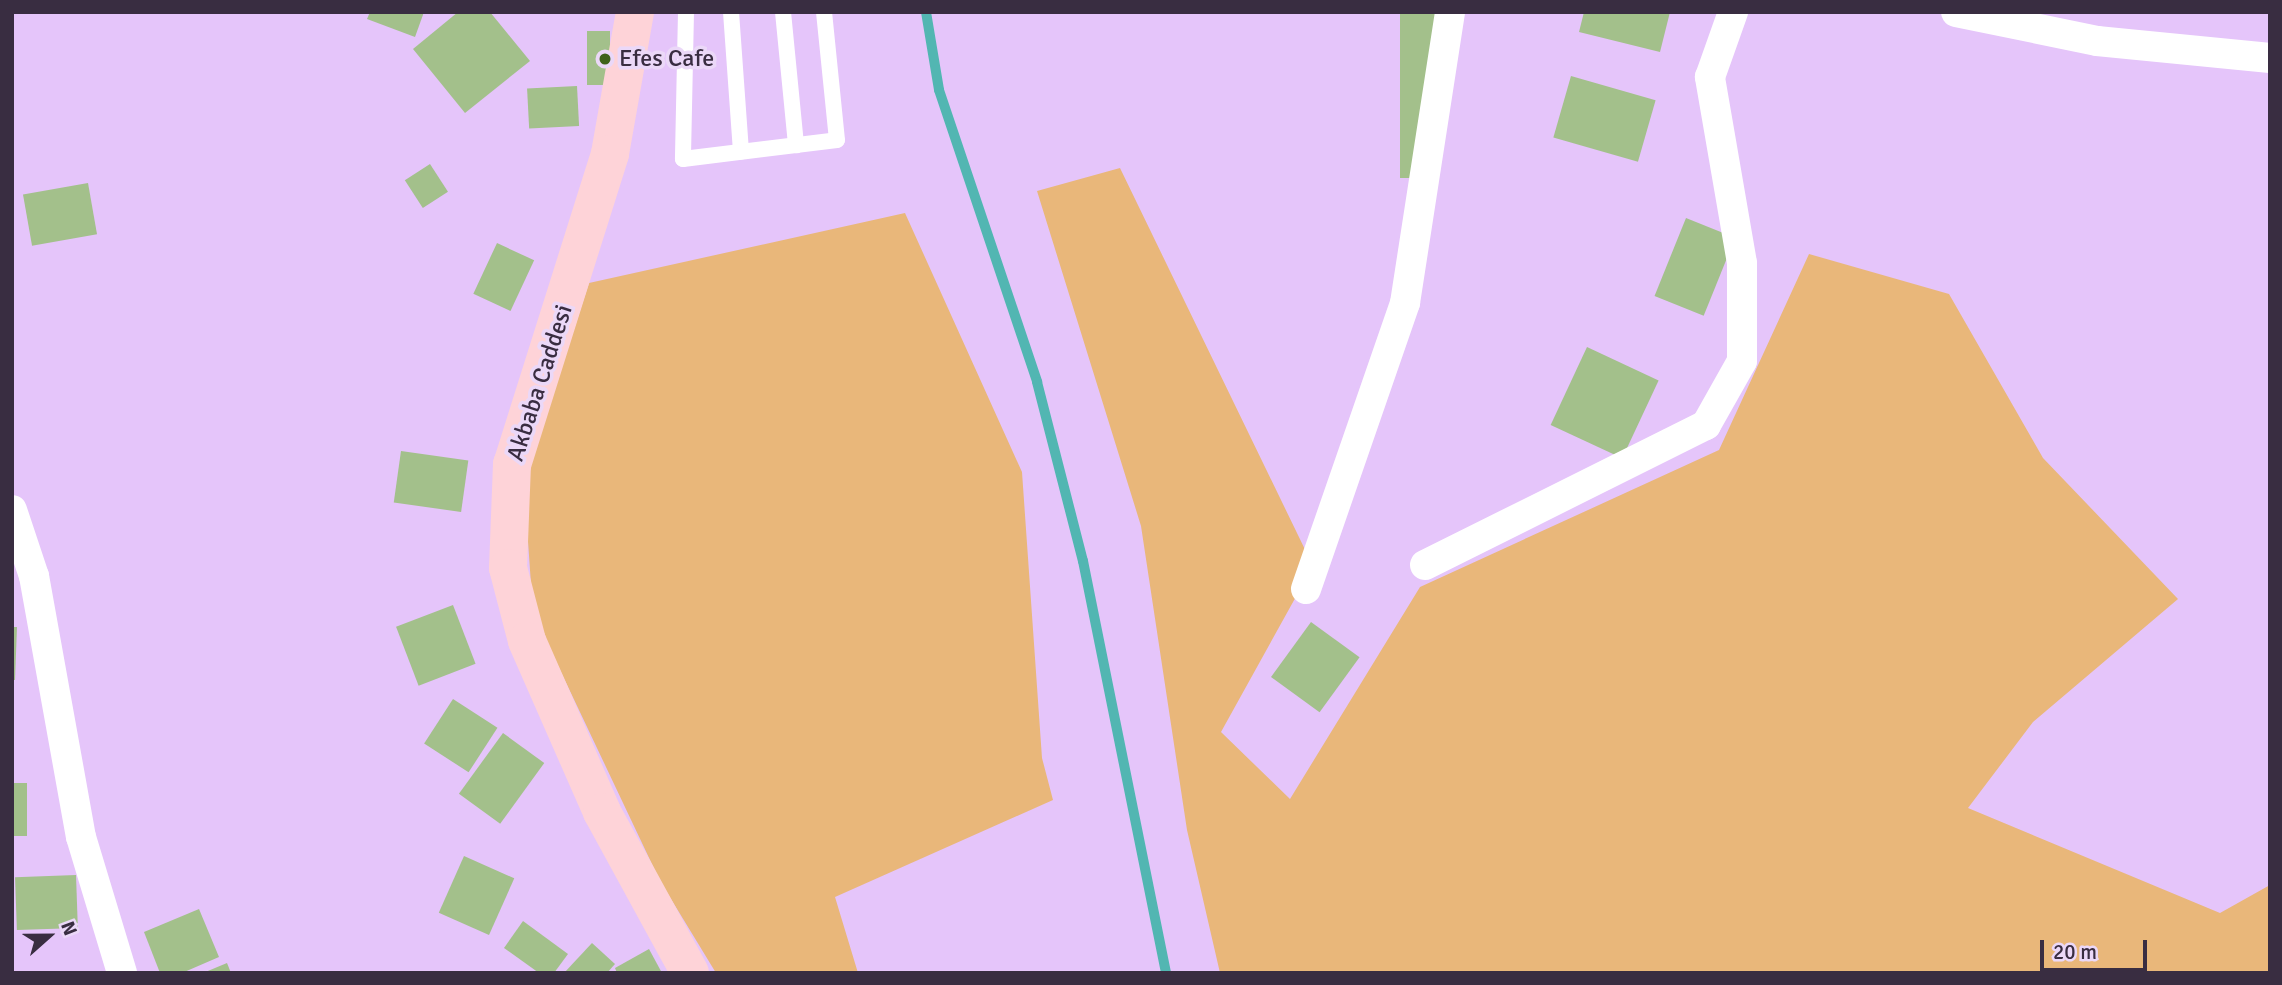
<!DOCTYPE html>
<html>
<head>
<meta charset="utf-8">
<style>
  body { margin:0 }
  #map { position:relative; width:2282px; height:985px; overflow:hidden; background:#e5c5fa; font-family:Signika,sans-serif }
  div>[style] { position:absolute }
  .green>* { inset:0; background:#e9b77a }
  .stream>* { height:10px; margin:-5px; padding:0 5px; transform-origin:5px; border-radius:5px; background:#52b6b2 }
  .building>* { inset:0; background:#a3c08b; transform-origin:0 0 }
  .service>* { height:16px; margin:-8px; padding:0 8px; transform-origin:8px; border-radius:8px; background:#fff }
  .minor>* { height:30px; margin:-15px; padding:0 15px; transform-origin:15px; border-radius:15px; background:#fff }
  .primary>* { height:38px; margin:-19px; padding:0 19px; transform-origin:19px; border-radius:19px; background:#fed3d8 }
  .dots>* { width:19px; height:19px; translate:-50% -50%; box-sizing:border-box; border:4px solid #ebd8f8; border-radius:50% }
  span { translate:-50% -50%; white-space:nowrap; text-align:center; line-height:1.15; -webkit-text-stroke:7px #ebd8f8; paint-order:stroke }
  .poi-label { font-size:24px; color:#392d41 }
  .left { translate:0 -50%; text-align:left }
  .street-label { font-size:24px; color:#392d41 }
  .frame { position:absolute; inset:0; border:14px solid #392d41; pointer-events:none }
  .north { position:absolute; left:14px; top:901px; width:70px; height:70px; -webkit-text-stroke:5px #ebd8f8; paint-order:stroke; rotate:69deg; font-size:19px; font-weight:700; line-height:28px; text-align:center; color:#392d41 }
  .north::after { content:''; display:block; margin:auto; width:24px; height:32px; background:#392d41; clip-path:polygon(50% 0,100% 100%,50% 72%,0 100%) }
  .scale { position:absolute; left:2040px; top:940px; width:107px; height:32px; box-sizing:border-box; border:4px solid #392d41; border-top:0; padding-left:9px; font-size:21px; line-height:24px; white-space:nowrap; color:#392d41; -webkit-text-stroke:5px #ebd8f8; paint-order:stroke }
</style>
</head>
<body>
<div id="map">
  <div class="green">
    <i style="clip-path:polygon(1120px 168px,1313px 566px,1221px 732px,1290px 799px,1420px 587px,1719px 450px,1809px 254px,1949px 294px,2043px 458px,2178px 599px,2033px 722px,1968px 808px,2220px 913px,2270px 885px,2270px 973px,1220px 973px,1187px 830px,1141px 526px,1037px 191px)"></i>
    <i style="clip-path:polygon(905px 213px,1022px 472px,1042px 758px,1053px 800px,835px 897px,858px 973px,716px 973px,660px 881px,533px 613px,524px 484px,589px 283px)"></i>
  </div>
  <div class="stream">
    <i style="left:926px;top:12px;width:79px;rotate:80.5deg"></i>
    <i style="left:939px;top:90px;width:308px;rotate:71.4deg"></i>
    <i style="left:1037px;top:382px;width:185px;rotate:75.6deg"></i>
    <i style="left:1083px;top:561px;width:420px;rotate:78.6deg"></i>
  </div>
  <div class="building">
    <i style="clip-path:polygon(370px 12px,424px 12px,415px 37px,367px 19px)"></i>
    <i style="clip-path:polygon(458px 12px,490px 12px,530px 61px,465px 113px,413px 49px)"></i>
    <i style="left:1400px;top:12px;width:35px;height:166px"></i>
    <i style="clip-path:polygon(1584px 12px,1670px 12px,1660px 52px,1579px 32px)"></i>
    <i style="left:587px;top:31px;width:23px;height:54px"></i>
    <i style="left:1571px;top:76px;width:88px;height:64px;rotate:16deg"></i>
    <i style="left:577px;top:86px;width:40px;height:50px;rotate:87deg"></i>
    <i style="left:430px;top:164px;width:33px;height:30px;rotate:57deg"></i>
    <i style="left:88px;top:183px;width:52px;height:66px;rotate:80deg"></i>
    <i style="left:1686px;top:218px;width:53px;height:84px;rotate:22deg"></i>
    <i style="left:497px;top:243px;width:41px;height:56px;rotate:25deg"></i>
    <i style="left:1587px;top:347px;width:79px;height:86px;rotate:25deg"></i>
    <i style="left:401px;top:451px;width:68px;height:52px;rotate:8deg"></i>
    <i style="left:453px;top:605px;width:63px;height:61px;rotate:69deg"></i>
    <i style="left:1311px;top:622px;width:60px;height:68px;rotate:36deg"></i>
    <i style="clip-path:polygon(12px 627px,17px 627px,15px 680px,12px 680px)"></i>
    <i style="left:453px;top:699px;width:53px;height:53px;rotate:33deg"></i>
    <i style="left:503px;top:733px;width:51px;height:75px;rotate:36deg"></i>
    <i style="left:12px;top:783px;width:15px;height:53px"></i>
    <i style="left:464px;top:856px;width:55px;height:62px;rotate:24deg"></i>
    <i style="left:76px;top:875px;width:53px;height:61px;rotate:88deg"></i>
    <i style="clip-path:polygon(199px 909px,219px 957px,182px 973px,160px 973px,144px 932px)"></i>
    <i style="clip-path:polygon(523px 921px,568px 954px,554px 973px,539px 973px,504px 948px)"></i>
    <i style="clip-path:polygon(592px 943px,615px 964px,607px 973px,564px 973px)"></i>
    <i style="clip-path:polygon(649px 949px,662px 973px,617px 973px,615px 968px)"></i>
    <i style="clip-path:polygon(227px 963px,231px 973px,203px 973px)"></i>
  </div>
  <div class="service">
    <i style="left:686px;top:12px;width:147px;rotate:91.2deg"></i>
    <i style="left:683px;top:159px;width:155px;rotate:-7deg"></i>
    <i style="left:837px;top:140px;width:129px;rotate:-95.8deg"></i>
    <i style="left:731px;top:12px;width:140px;rotate:85.9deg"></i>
    <i style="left:783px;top:12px;width:134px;rotate:84.4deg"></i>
  </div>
  <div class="minor">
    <i style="left:1956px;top:12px;width:144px;rotate:11.6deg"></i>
    <i style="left:2097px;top:41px;width:174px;rotate:5.6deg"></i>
    <i style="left:12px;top:510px;width:70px;rotate:71.6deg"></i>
    <i style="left:34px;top:576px;width:265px;rotate:79.8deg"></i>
    <i style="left:81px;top:837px;width:142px;rotate:73.2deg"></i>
    <i style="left:1425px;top:565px;width:314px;rotate:-26.5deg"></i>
    <i style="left:1706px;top:425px;width:73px;rotate:-60.6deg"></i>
    <i style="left:1742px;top:361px;width:98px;rotate:-90deg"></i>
    <i style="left:1742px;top:263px;width:189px;rotate:-99.8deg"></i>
    <i style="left:1710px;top:77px;width:69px;rotate:-70.5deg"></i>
    <i style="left:1306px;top:589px;width:303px;rotate:-70.9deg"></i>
    <i style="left:1405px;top:303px;width:294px;rotate:-81.2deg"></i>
  </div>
  <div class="primary">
    <i style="left:635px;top:12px;width:144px;rotate:100deg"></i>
    <i style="left:610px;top:154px;width:325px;rotate:107.5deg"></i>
    <i style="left:512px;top:464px;width:104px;rotate:92.2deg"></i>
    <i style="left:508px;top:568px;width:75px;rotate:75.4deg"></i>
    <i style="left:527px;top:641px;width:187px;rotate:66.3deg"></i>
    <i style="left:602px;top:812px;width:183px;rotate:61.3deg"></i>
  </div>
  <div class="dots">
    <i style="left:605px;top:59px;background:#3f621a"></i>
  </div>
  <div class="poi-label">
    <span class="left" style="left:619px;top:59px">Efes Cafe</span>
  </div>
  <div class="street-label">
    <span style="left:540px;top:383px;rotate:-72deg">Akbaba Caddesi</span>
  </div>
  <div class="frame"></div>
  <div class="north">N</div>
  <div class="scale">20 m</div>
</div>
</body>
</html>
